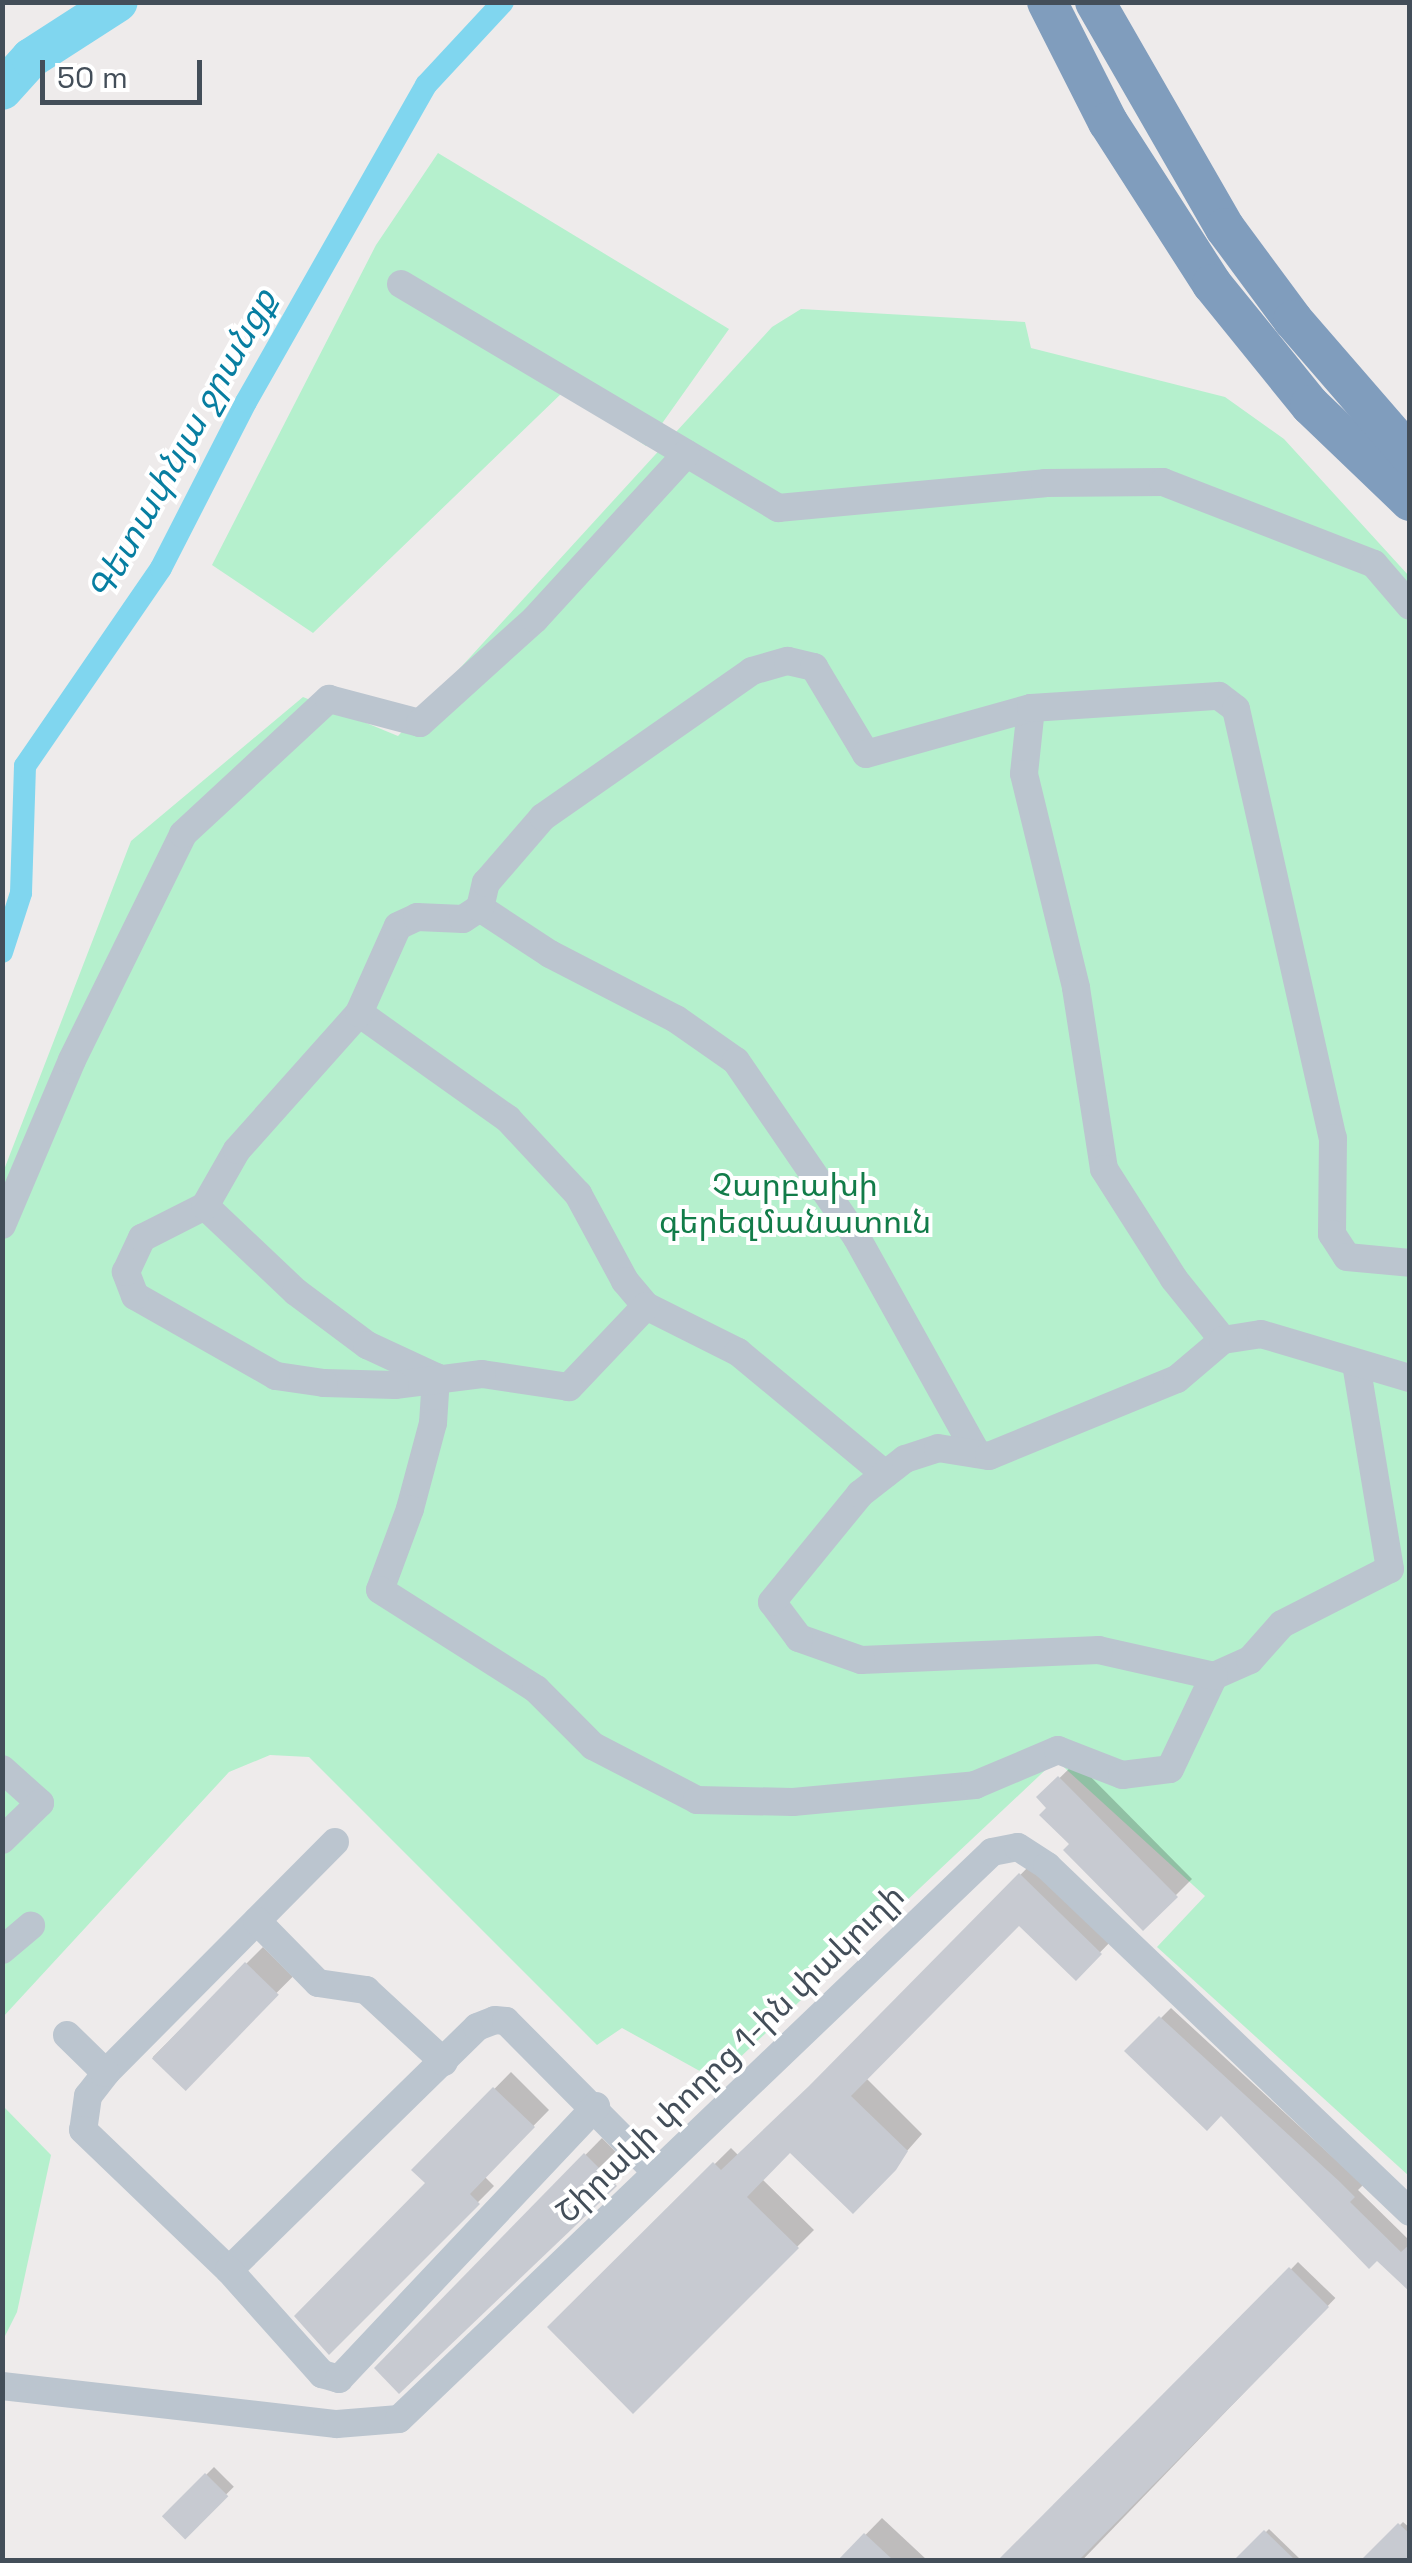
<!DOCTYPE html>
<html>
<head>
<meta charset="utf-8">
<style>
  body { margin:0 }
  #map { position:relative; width:1412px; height:2563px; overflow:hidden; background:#eeebeb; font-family:"Space Grotesk","Noto Sans Armenian",sans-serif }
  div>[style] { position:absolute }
  .green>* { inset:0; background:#b5f0cd }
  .shadow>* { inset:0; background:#0003; transform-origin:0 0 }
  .canal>* { height:22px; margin:-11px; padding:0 11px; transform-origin:11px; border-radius:11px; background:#80d6ef }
  .river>* { height:40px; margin:-20px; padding:0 20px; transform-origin:20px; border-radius:20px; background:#80d6ef }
  .building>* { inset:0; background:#c7cad1; transform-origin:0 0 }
  .minor>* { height:28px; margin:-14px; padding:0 14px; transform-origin:14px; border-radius:14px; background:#bbc5cf }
  .highway>* { height:40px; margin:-20px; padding:0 20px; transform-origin:20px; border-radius:20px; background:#809dbd }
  span { translate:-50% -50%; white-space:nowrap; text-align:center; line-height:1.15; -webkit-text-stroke:8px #fff; paint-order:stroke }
  .park-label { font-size:32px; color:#127c49 }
  .street-label { font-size:32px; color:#434e59 }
  .water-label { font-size:35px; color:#077ea1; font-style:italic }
  .frame { position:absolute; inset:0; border:5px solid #434e59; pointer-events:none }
  .scale { position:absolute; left:40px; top:60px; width:162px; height:45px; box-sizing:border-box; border:5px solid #434e59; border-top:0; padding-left:12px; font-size:30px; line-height:35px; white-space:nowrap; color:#434e59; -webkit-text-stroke:8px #fff; paint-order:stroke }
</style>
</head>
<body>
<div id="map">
  <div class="green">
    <i style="clip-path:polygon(438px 153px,729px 329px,646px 446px,564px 391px,313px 633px,212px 565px,376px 245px)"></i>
    <i style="clip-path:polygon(801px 309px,1025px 322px,1031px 348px,1225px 397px,1284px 439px,1409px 576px,1409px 2176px,1157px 1947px,1205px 1896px,1056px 1760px,716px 2080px,622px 2028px,597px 2045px,309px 1757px,270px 1755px,229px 1772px,3px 2017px,2px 1175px,131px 841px,303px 697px,398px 736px,772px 327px)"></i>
    <i style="clip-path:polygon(3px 2106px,51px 2155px,17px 2312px,3px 2340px)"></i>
  </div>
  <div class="shadow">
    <i style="clip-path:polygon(1076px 1762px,1192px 1879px,1143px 1928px,1040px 1797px)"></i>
    <i style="clip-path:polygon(1037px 1858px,1116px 1936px,1076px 1977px,1019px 1922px,866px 2078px,922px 2134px,869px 2194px,790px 2150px,762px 2179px,814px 2230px,633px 2410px,550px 2327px,731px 2148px,739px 2156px,824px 2074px)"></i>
    <i style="left:263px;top:1947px;width:42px;height:156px;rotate:45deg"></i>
    <i style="clip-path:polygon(1171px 2008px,1363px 2185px,1358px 2190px,1410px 2241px,1410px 2289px,1222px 2113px,1128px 2051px)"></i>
    <i style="clip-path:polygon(511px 2072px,549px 2110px,484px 2176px,494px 2186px,329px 2352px,428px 2183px,415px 2170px)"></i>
    <i style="clip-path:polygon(602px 2138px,632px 2168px,400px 2391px,377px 2368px)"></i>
    <i style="left:1298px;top:2262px;width:52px;height:421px;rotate:44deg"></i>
    <i style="left:214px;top:2467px;width:28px;height:69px;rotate:45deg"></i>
    <i style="clip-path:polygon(882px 2518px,927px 2560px,841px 2560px)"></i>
    <i style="clip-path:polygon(1403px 2522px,1410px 2528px,1410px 2560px,1365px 2560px)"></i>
    <i style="clip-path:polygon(1269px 2529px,1301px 2560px,1251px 2560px,1245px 2553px)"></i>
  </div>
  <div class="canal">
    <i style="left:2px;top:952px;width:62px;rotate:-72.1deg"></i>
    <i style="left:21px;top:893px;width:127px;rotate:-88.2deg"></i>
    <i style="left:25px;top:766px;width:240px;rotate:-55.5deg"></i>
    <i style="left:161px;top:568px;width:186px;rotate:-62.9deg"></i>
    <i style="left:246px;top:402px;width:365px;rotate:-60.4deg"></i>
    <i style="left:426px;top:85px;width:113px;rotate:-47.1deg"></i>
  </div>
  <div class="river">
    <i style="left:2px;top:90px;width:43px;rotate:-47.8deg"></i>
    <i style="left:31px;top:58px;width:103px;rotate:-32.8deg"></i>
  </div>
  <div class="building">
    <i style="clip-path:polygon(1058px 1776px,1178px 1897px,1143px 1931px,1063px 1850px,1069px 1844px,1039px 1815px,1046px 1808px,1036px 1797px)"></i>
    <i style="clip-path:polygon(1019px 1873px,1102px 1954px,1076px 1981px,1019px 1926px,851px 2096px,908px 2151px,896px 2170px,853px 2214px,790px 2153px,747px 2197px,799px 2248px,633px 2414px,547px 2327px,713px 2162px,721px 2170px,809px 2086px)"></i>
    <i style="left:245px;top:1962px;width:47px;height:134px;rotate:44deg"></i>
    <i style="clip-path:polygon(1159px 2016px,1340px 2182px,1355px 2197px,1350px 2202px,1401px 2252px,1410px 2244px,1410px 2292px,1377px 2261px,1369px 2269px,1221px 2116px,1207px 2131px,1124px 2051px)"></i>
    <i style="clip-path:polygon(493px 2087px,535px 2127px,470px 2194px,480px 2204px,329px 2355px,294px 2316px,425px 2183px,411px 2170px)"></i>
    <i style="clip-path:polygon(584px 2153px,617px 2186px,399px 2394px,374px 2368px)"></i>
    <i style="clip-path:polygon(1289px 2267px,1329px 2307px,1079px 2560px,998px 2560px)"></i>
    <i style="left:205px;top:2473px;width:33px;height:61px;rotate:45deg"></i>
    <i style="clip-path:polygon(1398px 2523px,1410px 2534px,1410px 2560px,1361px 2560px)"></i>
    <i style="clip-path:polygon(1264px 2530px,1295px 2560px,1234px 2560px)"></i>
    <i style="clip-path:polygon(864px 2533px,893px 2560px,838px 2560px)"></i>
  </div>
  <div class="minor">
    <i style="left:401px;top:284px;width:439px;rotate:30.7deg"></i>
    <i style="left:778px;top:508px;width:268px;rotate:-5.3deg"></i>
    <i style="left:1045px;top:483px;width:118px;rotate:-0.5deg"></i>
    <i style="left:1163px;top:482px;width:226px;rotate:21.2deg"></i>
    <i style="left:1374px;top:564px;width:55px;rotate:49.4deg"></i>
    <i style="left:1031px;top:708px;width:66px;rotate:96.1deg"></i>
    <i style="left:1024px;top:774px;width:220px;rotate:76.3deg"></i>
    <i style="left:1076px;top:988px;width:183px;rotate:81.2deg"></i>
    <i style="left:1104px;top:1169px;width:130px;rotate:57.5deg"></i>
    <i style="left:1174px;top:1279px;width:78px;rotate:51.2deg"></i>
    <i style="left:480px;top:908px;width:84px;rotate:33.3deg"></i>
    <i style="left:550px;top:954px;width:142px;rotate:27.3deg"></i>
    <i style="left:676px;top:1019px;width:73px;rotate:35deg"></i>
    <i style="left:736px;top:1061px;width:214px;rotate:55.6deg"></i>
    <i style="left:857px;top:1238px;width:247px;rotate:60.9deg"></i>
    <i style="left:359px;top:1013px;width:183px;rotate:35.4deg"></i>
    <i style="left:508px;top:1119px;width:103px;rotate:47deg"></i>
    <i style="left:578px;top:1194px;width:99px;rotate:61.6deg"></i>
    <i style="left:625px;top:1281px;width:33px;rotate:50deg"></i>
    <i style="left:646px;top:1306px;width:103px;rotate:26.6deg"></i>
    <i style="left:738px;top:1352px;width:191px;rotate:39.7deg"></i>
    <i style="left:205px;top:1206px;width:125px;rotate:43.4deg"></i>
    <i style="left:296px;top:1292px;width:89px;rotate:36.7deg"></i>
    <i style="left:367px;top:1345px;width:76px;rotate:24.9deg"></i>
    <i style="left:436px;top:1377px;width:46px;rotate:93.7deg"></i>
    <i style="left:433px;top:1423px;width:89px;rotate:105deg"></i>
    <i style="left:410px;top:1509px;width:86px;rotate:110.3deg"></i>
    <i style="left:380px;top:1590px;width:185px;rotate:32.4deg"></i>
    <i style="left:536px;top:1689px;width:81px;rotate:45deg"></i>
    <i style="left:593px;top:1746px;width:117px;rotate:27.4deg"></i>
    <i style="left:697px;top:1800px;width:96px;rotate:1.2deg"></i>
    <i style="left:793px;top:1802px;width:183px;rotate:-5.3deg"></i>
    <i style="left:975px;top:1785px;width:90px;rotate:-22.9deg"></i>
    <i style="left:1058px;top:1750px;width:69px;rotate:21.3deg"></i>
    <i style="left:1122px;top:1775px;width:48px;rotate:-7.1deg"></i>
    <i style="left:1170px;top:1769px;width:103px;rotate:-64.7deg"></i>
    <i style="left:1214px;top:1676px;width:39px;rotate:-24deg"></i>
    <i style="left:1250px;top:1660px;width:48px;rotate:-48.4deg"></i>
    <i style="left:1282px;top:1624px;width:121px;rotate:-27deg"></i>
    <i style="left:1390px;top:1569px;width:209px;rotate:-99.4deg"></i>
    <i style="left:2px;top:1225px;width:179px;rotate:-67deg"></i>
    <i style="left:72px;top:1060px;width:252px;rotate:-63.8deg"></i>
    <i style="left:183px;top:834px;width:199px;rotate:-42.8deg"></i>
    <i style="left:329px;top:699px;width:94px;rotate:14.8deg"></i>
    <i style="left:420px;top:723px;width:155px;rotate:-42.1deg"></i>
    <i style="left:535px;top:619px;width:224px;rotate:-47.5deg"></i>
    <i style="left:646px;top:1306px;width:112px;rotate:133.5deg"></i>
    <i style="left:569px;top:1387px;width:88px;rotate:-171.5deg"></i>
    <i style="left:482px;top:1374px;width:88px;rotate:172.8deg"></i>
    <i style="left:395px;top:1385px;width:71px;rotate:-178.4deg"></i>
    <i style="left:324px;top:1383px;width:49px;rotate:-171.7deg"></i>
    <i style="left:276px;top:1376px;width:162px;rotate:-150.4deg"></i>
    <i style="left:135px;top:1296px;width:26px;rotate:-111deg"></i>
    <i style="left:126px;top:1272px;width:38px;rotate:-65deg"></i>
    <i style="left:142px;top:1238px;width:71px;rotate:-26.9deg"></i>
    <i style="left:205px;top:1206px;width:64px;rotate:-60.3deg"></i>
    <i style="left:237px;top:1150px;width:183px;rotate:-48.3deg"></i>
    <i style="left:359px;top:1013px;width:95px;rotate:-65.9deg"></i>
    <i style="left:398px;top:926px;width:21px;rotate:-25deg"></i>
    <i style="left:417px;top:917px;width:46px;rotate:2.5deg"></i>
    <i style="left:463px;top:919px;width:20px;rotate:-33deg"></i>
    <i style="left:480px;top:908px;width:26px;rotate:-77deg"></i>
    <i style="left:486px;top:883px;width:87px;rotate:-49.2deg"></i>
    <i style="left:543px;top:817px;width:255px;rotate:-34.9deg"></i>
    <i style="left:752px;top:671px;width:37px;rotate:-16deg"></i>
    <i style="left:788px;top:661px;width:27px;rotate:13deg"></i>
    <i style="left:814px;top:667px;width:101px;rotate:59.1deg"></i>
    <i style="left:866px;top:754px;width:171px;rotate:-15.6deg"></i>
    <i style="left:1031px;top:708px;width:188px;rotate:-3.7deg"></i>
    <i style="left:1219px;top:696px;width:21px;rotate:37deg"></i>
    <i style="left:1236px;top:709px;width:440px;rotate:77.3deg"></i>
    <i style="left:1333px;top:1138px;width:96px;rotate:90.6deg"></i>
    <i style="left:1332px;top:1234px;width:27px;rotate:57deg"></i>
    <i style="left:1347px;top:1257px;width:63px;rotate:5.4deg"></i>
    <i style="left:1214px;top:1676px;width:118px;rotate:-167.3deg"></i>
    <i style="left:1099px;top:1650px;width:238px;rotate:177.6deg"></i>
    <i style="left:861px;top:1660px;width:66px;rotate:-160.5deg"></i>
    <i style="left:799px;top:1638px;width:45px;rotate:-126.9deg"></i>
    <i style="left:772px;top:1602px;width:139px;rotate:-50.8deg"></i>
    <i style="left:860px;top:1494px;width:57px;rotate:-37.9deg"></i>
    <i style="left:905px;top:1459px;width:35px;rotate:-18deg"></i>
    <i style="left:938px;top:1448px;width:52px;rotate:8.9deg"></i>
    <i style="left:989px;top:1456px;width:203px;rotate:-22.3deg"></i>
    <i style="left:1177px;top:1379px;width:60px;rotate:-40.3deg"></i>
    <i style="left:1223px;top:1340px;width:38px;rotate:-9deg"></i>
    <i style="left:1261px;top:1334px;width:155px;rotate:16.5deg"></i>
    <i style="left:2px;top:1769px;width:51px;rotate:41.8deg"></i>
    <i style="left:40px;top:1803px;width:53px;rotate:135.8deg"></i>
    <i style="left:335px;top:1842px;width:325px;rotate:134.8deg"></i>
    <i style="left:106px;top:2073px;width:29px;rotate:128deg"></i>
    <i style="left:88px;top:2096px;width:34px;rotate:98deg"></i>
    <i style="left:83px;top:2130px;width:202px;rotate:43.8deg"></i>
    <i style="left:229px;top:2270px;width:347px;rotate:-44.4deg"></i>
    <i style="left:477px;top:2027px;width:19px;rotate:-21deg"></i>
    <i style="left:495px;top:2020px;width:11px;rotate:5deg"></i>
    <i style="left:506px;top:2021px;width:213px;rotate:45.2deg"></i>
    <i style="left:257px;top:1921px;width:87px;rotate:45.5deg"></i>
    <i style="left:318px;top:1983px;width:49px;rotate:8.3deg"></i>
    <i style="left:366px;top:1990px;width:106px;rotate:42.7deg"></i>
    <i style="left:2px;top:1950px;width:38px;rotate:-40deg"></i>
    <i style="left:67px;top:2035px;width:54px;rotate:44.3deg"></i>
    <i style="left:229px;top:2270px;width:140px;rotate:48.2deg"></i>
    <i style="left:322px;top:2374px;width:18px;rotate:16deg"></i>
    <i style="left:339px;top:2379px;width:375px;rotate:-46.7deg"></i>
    <i style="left:2px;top:2386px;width:337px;rotate:6.5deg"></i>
    <i style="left:337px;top:2424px;width:62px;rotate:-4.6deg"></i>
    <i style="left:399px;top:2419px;width:820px;rotate:-43.72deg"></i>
    <i style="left:992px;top:1852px;width:26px;rotate:-11deg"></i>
    <i style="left:1018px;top:1847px;width:35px;rotate:33deg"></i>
    <i style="left:1047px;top:1866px;width:501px;rotate:43.63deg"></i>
  </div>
  <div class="highway">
    <i style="left:1047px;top:2px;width:135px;rotate:63.1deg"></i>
    <i style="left:1108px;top:122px;width:193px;rotate:57.3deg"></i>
    <i style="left:1212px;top:284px;width:156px;rotate:51deg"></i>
    <i style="left:1310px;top:405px;width:139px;rotate:43.8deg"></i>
    <i style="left:1095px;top:2px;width:261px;rotate:60.1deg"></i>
    <i style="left:1225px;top:228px;width:114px;rotate:53.5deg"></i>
    <i style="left:1293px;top:320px;width:179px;rotate:49.1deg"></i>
  </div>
  <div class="park-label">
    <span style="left:795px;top:1204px">Չարբախի<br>գերեզմանատուն</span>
  </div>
  <div class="street-label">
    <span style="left:730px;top:2054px;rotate:-44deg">Շիրակի փողոց 1-ին փակուղի</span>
  </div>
  <div class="water-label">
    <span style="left:182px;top:445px;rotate:-61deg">Գետափնյա ջրանցք</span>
  </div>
  <div class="frame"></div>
  <div class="scale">50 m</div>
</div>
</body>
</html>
